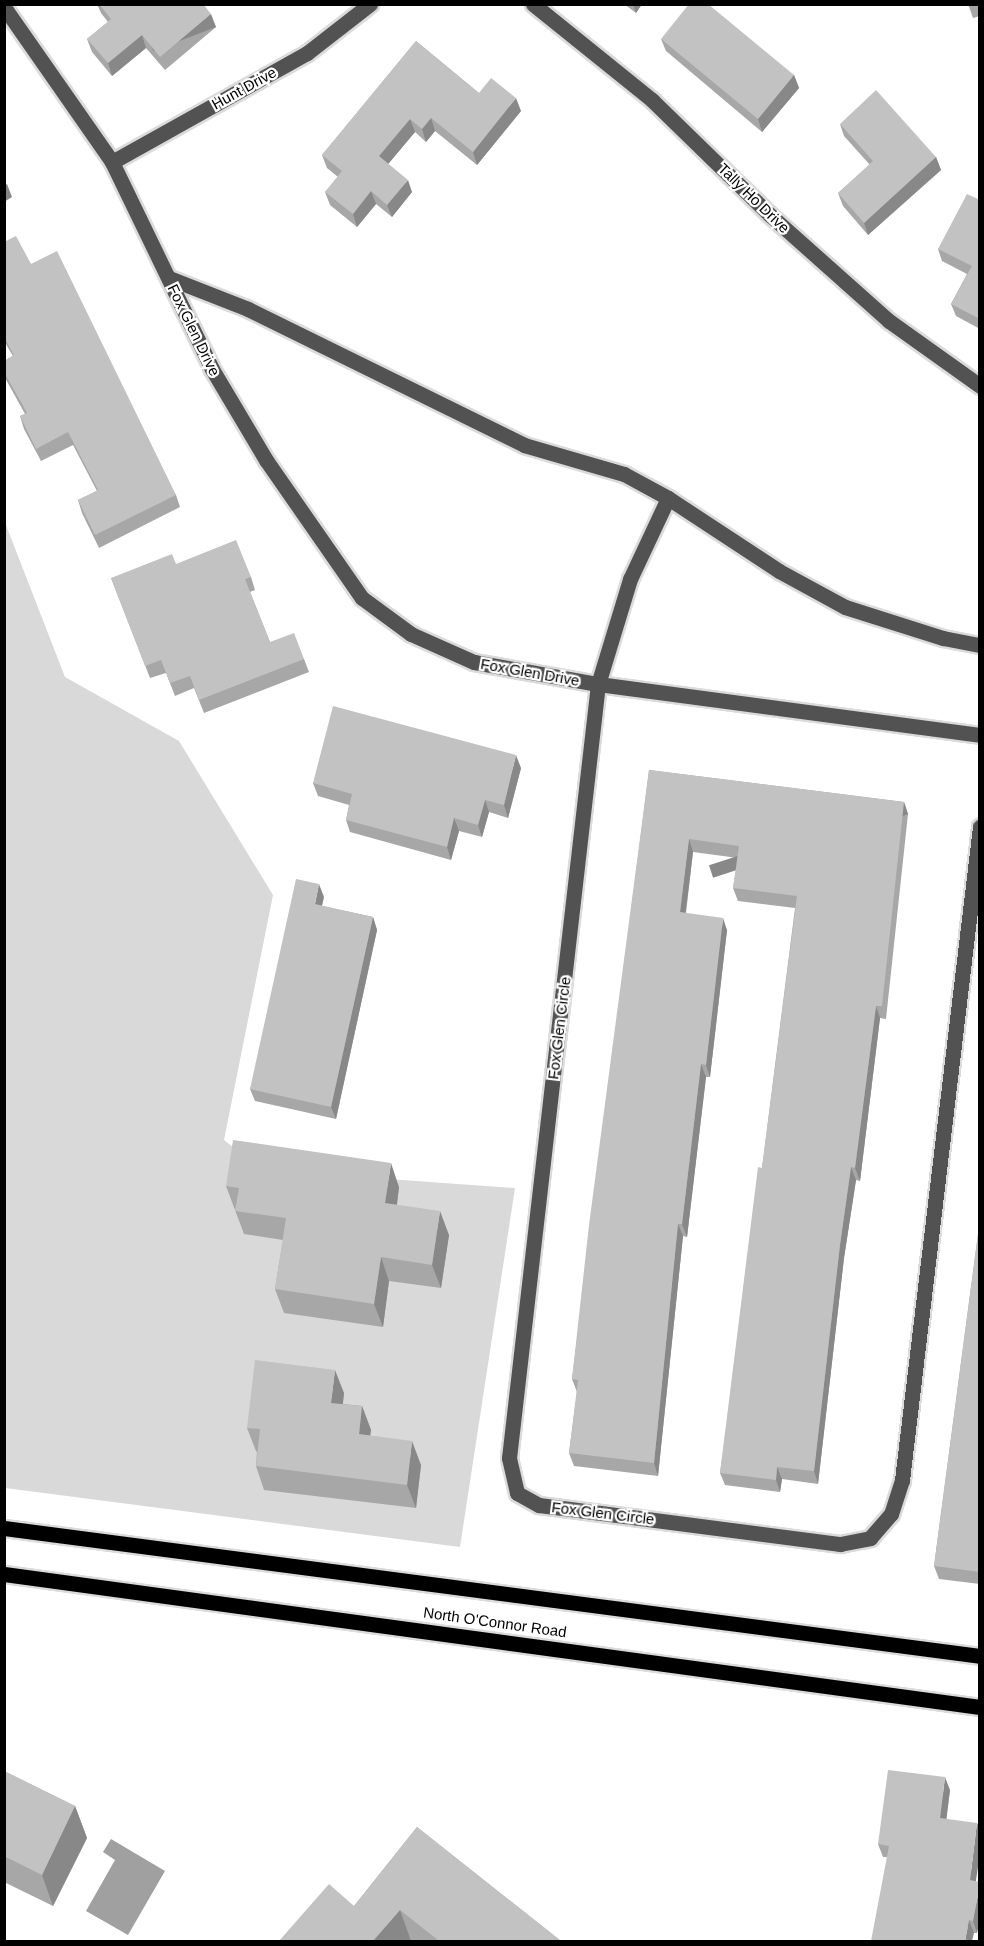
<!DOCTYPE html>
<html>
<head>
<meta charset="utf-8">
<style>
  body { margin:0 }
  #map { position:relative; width:984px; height:1946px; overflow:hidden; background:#fff; font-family:Arial,sans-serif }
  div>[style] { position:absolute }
  .green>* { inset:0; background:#d9d9d9 }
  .water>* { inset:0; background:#a0a0a0 }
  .roads { filter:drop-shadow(2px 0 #dbdbdb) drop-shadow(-2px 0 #dbdbdb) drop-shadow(0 2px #dbdbdb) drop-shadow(0 -2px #dbdbdb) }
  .minor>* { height:15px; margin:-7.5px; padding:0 7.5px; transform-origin:7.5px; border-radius:7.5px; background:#525252 }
  .major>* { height:15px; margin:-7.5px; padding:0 7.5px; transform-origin:7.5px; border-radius:7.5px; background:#000 }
  .wall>* { inset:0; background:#a7a7a7 }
  .shaded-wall>* { inset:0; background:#888; transform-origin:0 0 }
  .building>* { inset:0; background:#c2c2c2 }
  span { translate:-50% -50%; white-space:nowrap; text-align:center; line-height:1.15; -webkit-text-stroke:4.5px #fff; paint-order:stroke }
  .street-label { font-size:15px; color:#000 }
  .frame { position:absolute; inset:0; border:6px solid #000; pointer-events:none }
</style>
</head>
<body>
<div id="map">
  <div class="green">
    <i style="clip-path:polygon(4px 520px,65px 677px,179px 741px,273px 895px,224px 1140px,262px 1170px,515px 1188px,460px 1547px,5px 1488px)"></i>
  </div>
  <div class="water">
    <i style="clip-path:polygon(111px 1839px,165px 1871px,128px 1935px,86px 1911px,115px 1860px,103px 1852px)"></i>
  </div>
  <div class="roads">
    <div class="minor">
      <i style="left:533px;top:4px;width:153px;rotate:38.9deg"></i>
      <i style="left:652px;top:100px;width:165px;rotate:44.3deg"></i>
      <i style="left:770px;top:215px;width:159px;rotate:41.7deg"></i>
      <i style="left:889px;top:321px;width:112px;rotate:35.5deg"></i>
      <i style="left:4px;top:7px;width:189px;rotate:55.1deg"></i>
      <i style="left:112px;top:162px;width:230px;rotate:64.2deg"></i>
      <i style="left:212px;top:369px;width:106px;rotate:59.3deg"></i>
      <i style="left:266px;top:460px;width:168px;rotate:55.2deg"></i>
      <i style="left:362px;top:598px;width:61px;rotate:36.3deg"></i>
      <i style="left:411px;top:634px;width:69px;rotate:24deg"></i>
      <i style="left:474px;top:662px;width:126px;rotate:10.1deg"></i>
      <i style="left:598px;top:684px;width:385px;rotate:7.6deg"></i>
      <i style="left:112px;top:162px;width:223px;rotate:-29.2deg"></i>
      <i style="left:307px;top:53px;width:80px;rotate:-37.9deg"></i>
      <i style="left:169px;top:278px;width:85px;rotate:21.4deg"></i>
      <i style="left:248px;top:309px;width:308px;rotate:26.2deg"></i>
      <i style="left:524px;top:445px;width:104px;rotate:16.2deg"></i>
      <i style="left:624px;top:474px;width:50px;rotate:28.6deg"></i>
      <i style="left:668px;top:498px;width:133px;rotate:33.3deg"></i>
      <i style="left:779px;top:571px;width:75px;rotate:28.6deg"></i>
      <i style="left:845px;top:607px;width:103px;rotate:17.6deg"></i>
      <i style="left:943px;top:638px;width:38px;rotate:11deg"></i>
      <i style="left:668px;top:498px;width:89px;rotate:115.1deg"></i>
      <i style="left:630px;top:579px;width:110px;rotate:106.9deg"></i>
      <i style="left:598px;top:684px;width:779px;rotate:96.56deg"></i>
      <i style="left:509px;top:1458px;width:36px;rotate:77deg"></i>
      <i style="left:517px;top:1493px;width:25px;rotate:29deg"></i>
      <i style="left:539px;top:1505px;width:304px;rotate:7.4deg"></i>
      <i style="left:840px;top:1544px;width:31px;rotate:-11deg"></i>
      <i style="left:870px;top:1538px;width:32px;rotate:-49deg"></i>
      <i style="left:891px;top:1514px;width:36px;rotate:-72deg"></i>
      <i style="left:902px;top:1480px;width:658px;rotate:-83.19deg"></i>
    </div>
    <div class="major">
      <i style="left:4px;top:1528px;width:984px;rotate:7.47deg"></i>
      <i style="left:4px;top:1574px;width:985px;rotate:7.76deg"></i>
    </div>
  </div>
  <div class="wall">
    <i style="clip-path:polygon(97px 4px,203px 4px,216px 27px,165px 70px,146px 48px,112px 76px,92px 52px,87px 39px,108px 22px,101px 13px)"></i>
    <i style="clip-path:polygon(624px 4px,642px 4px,636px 13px)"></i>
    <i style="clip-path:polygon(968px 4px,980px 4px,980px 16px,973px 18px)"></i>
    <i style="clip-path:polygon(661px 39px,794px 75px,799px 88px,762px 132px,666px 51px)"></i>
    <i style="clip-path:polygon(416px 41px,479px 93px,521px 111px,477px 165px,435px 131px,426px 142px,415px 132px,388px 164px,412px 192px,392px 217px,376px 204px,357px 227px,330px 205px,325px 192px,338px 177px,327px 168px,322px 155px)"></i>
    <i style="clip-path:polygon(840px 124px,936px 157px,941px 170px,868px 235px,843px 206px,838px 193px,870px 165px,844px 136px)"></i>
    <i style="clip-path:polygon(980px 200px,980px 329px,956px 316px,951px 304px,967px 274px,942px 261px,938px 249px)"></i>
    <i style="clip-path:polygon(4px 242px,31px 264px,176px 495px,180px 507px,99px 548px,82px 513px,78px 500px,97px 491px,73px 445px,41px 461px,24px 429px,20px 416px,25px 414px,4px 376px,4px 361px,13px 356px,4px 341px)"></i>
    <i style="clip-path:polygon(176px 564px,251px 577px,255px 590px,250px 592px,270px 642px,304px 659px,309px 672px,204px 713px,194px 688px,175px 696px,166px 673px,150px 678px,111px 578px)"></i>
    <i style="clip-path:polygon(521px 768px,508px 818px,489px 812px,482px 837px,459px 831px,451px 860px,350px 832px,346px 820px,349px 805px,318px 796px,313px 783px)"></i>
    <i style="clip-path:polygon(649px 770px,904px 802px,908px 814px,886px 1019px,880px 1018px,860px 1181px,856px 1180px,844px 1258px,818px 1484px,782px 1479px,780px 1492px,725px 1485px,720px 1473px,762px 1168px,795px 908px,738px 901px,733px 888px,738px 858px,693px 852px,686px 913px,727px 930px,710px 1077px,706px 1077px,687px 1237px,683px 1236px,658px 1476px,574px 1466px,569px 1453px,577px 1392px,572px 1379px)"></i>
    <i style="clip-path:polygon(324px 897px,322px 906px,373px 917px,377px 930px,336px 1119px,255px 1101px,250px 1089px)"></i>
    <i style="clip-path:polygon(226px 1186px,399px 1187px,397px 1205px,449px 1235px,441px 1288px,389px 1281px,383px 1327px,284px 1313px,275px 1289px,283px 1240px,244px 1234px)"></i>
    <i style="clip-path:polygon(980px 1219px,980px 1584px,939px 1579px,934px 1566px)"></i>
    <i style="clip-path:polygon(344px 1393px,343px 1404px,362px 1406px,371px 1430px,370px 1436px,421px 1465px,416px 1508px,264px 1490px,256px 1466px,257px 1452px,256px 1451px,247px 1428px)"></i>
    <i style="clip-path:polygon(4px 1771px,75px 1806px,87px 1838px,53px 1906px,4px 1882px)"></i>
    <i style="clip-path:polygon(950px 1790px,946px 1819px,976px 1881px,977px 1933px,974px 1933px,886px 1857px,883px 1857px,878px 1844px)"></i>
    <i style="clip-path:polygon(417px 1827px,561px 1941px,279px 1941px,354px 1906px)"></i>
  </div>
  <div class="shaded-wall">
    <i style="clip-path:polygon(633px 4px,642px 4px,636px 13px)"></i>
    <i style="left:211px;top:14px;width:14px;height:67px;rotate:69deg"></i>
    <i style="clip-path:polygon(142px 35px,146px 48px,112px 76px,108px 63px)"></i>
    <i style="clip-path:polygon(794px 75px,799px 88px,762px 132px,758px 119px)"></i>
    <i style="clip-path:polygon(516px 98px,521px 111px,477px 165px,473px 152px)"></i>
    <i style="clip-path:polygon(431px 118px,435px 131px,426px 142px,422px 129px)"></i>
    <i style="clip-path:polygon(410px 119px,415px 132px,384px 169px,379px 156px)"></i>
    <i style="clip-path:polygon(936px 157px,941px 170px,868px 235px,864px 223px)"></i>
    <i style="clip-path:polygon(408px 180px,412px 192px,392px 217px,387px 205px)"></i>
    <i style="clip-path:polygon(7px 184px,12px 197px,4px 202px,4px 186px)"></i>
    <i style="clip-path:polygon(371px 191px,376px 204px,357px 227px,353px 214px)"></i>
    <i style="clip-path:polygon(516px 755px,521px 768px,508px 818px,504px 805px)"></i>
    <i style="clip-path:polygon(485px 800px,489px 812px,482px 837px,478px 825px)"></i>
    <i style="left:904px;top:802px;width:13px;height:205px;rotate:72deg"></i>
    <i style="clip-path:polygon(454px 818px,459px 831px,451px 860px,447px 847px)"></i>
    <i style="clip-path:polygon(689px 839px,693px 852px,684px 925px,680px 912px)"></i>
    <i style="clip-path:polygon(319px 884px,324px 897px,319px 917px,315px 904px)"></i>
    <i style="clip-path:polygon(373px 917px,377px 930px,336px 1119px,331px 1107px)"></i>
    <i style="clip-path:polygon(723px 918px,727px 930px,710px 1077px,706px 1065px)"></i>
    <i style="clip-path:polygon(876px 1006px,880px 1018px,860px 1181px,855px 1168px)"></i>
    <i style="clip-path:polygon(701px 1064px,706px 1077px,687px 1237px,682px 1224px)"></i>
    <i style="clip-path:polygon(391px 1163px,399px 1187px,394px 1227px,385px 1203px)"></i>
    <i style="clip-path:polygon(851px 1167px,856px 1180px,844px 1258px,818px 1484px,814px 1471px,840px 1245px)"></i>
    <i style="clip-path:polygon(440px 1211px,449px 1235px,441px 1288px,432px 1265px)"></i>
    <i style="clip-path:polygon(678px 1224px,683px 1236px,658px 1476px,654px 1463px)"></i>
    <i style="clip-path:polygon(381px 1257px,389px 1281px,383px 1327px,374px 1304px)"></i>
    <i style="clip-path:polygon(335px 1370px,344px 1393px,340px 1426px,331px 1403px)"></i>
    <i style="clip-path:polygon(362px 1406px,371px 1430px,367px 1458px,359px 1434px)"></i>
    <i style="clip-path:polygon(412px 1441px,421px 1465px,416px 1508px,407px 1485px)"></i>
    <i style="clip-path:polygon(777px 1467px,782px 1479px,780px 1492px,776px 1480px)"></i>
    <i style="clip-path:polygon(945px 1777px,950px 1790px,945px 1831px,940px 1818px)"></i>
    <i style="clip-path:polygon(75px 1806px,87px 1838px,53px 1906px,42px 1875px)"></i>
    <i style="clip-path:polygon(977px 1823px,980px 1829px,980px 1854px,974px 1893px,970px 1880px)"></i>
    <i style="clip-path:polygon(980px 1884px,980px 1922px,977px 1933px,973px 1921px)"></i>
    <i style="clip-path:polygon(400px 1910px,411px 1941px,373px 1941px)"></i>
    <i style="clip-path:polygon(969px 1920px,974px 1933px,972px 1941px,965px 1941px)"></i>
  </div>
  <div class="building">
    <i style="clip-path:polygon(99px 4px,203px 4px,211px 14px,160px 57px,142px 35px,108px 63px,87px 39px,111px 19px)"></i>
    <i style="clip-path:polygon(689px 4px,708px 4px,794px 75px,758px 119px,661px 39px)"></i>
    <i style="clip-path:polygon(416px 41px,479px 93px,491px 78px,516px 98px,473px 152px,431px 118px,422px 129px,410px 119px,379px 156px,408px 180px,387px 205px,371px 191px,353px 214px,325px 192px,342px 171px,322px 155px)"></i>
    <i style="clip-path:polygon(876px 90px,936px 157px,864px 223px,838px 193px,873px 161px,840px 124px)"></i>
    <i style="clip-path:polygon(967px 194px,980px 200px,980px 319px,951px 304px,972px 266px,938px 249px)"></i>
    <i style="clip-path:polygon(16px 236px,31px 264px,57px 251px,176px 495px,95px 535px,78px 500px,98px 490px,68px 432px,36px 449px,20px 416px,27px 413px,4px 372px,4px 361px,14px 355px,4px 337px,4px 242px)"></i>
    <i style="clip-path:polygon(236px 540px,251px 577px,245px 579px,270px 642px,294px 633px,304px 659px,199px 700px,190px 676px,170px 683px,161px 660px,145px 666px,111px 578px,172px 554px,176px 564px)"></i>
    <i style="clip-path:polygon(333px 706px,516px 755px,504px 805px,485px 800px,478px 825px,454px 818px,447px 847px,346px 820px,352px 794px,313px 783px)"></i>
    <i style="clip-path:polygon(649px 770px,904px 802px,882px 1006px,876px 1006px,855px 1168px,851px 1167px,840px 1245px,814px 1471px,777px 1467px,776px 1480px,720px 1473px,758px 1167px,762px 1168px,797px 896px,733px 888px,739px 846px,689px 839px,680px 912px,723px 918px,706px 1065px,701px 1064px,682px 1224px,678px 1224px,654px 1463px,569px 1453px,578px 1380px,572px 1379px,589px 1225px)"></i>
    <i style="clip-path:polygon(296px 879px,319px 884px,315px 904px,373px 917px,331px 1107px,250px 1089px)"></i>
    <i style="clip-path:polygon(233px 1140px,391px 1163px,385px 1203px,440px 1211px,432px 1265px,381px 1257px,374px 1304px,275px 1289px,286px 1218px,235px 1211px,239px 1188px,226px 1186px)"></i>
    <i style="clip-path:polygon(980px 1219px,980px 1572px,934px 1566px)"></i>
    <i style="clip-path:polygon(255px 1360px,335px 1370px,331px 1403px,362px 1406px,359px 1434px,412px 1441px,407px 1485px,256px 1466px,260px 1429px,247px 1428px)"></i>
    <i style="clip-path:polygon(888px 1770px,945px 1777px,940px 1818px,977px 1823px,970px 1880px,980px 1882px,980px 1884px,973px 1921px,969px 1920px,965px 1941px,871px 1941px,889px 1846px,878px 1844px)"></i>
    <i style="clip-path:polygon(4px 1771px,75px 1806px,42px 1875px,4px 1856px)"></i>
    <i style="clip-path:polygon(417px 1827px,561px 1941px,439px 1941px,400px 1910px,373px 1941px,279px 1941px,329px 1884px,354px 1906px)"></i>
  </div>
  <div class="street-label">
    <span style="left:244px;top:88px;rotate:-29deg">Hunt Drive</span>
    <span style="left:754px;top:198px;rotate:44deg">Tally Ho Drive</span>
    <span style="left:194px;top:330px;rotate:64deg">Fox Glen Drive</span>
    <span style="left:530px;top:672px;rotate:10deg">Fox Glen Drive</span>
    <span style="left:559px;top:1028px;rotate:-83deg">Fox Glen Circle</span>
    <span style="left:603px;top:1513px;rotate:7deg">Fox Glen Circle</span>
    <span style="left:495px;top:1622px;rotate:8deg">North O'Connor Road</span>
  </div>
  <div class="frame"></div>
</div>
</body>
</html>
